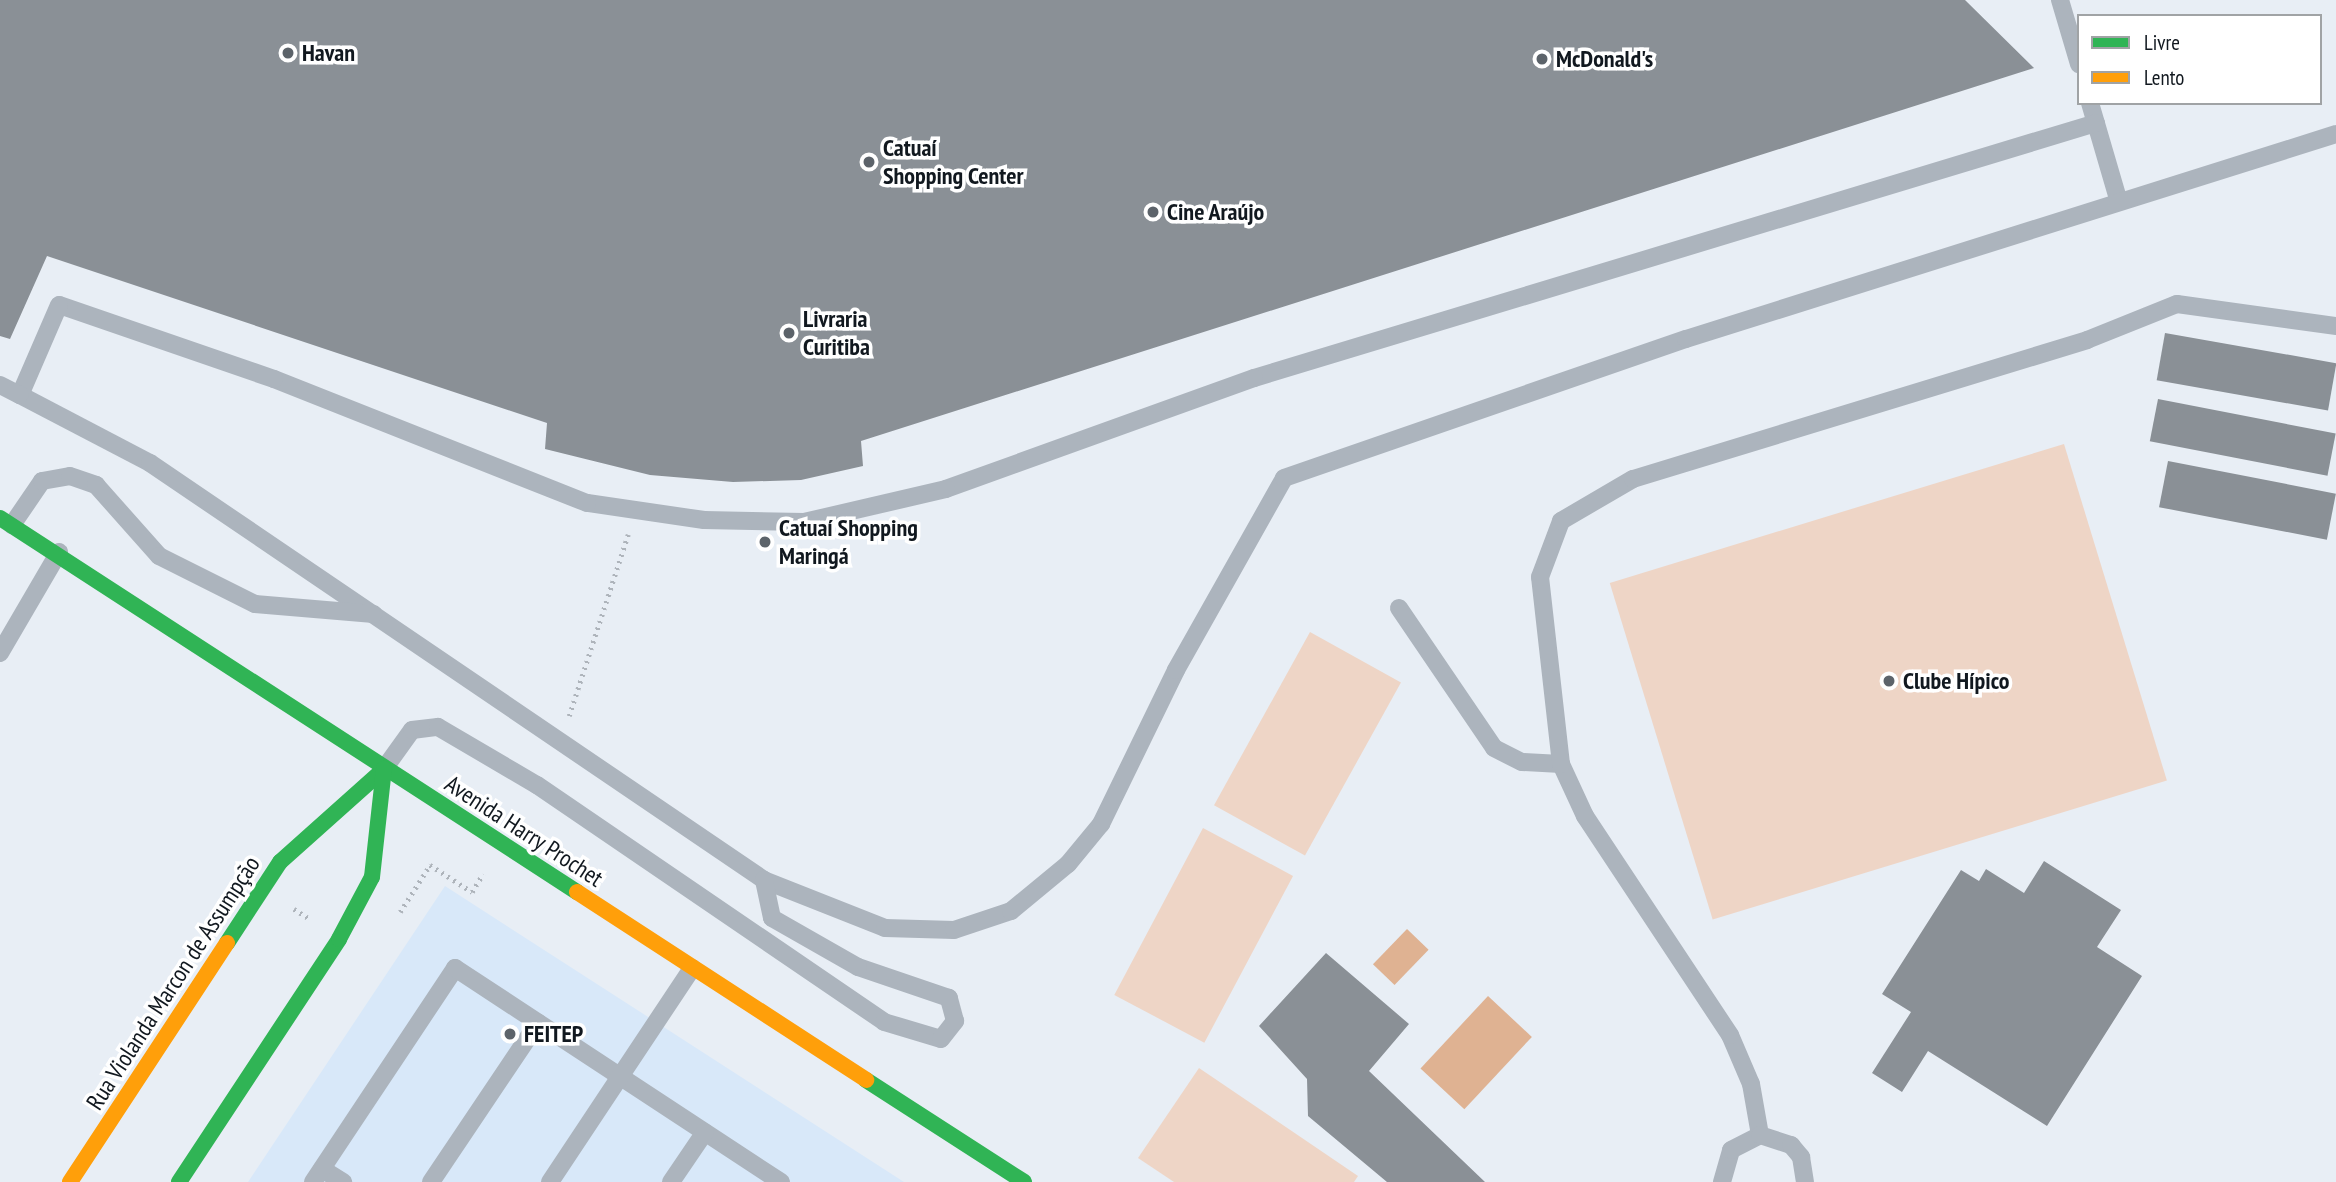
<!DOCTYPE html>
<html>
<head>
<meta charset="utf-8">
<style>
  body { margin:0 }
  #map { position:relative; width:2336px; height:1182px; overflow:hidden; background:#e8eef5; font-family:"PT Sans Narrow",sans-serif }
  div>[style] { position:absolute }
  .built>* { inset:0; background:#d8e8f9 }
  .green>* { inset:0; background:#eed5c6; transform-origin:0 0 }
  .water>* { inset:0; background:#dfb292; transform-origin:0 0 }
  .building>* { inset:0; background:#8a9096; transform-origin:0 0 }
  .path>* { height:4.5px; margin-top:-2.25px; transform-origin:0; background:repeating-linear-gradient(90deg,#aeb4bb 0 2px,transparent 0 7px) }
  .lane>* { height:18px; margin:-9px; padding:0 9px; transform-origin:9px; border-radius:9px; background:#acb4bd }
  .fast>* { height:16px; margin:-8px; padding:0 8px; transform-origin:8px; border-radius:8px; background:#30b455 }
  .slow>* { height:16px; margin:-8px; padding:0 8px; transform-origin:8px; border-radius:8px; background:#ff9f0a }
  .dots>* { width:19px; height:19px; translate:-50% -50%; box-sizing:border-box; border:4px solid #fff; border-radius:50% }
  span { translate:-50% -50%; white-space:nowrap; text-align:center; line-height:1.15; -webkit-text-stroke:7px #fff; paint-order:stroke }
  .poi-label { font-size:24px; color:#11181f; font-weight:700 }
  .left { translate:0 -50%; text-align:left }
  .street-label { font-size:24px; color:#11181f }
  .legend { position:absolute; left:2077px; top:14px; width:245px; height:91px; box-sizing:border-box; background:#fff; border:2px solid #a0a3a5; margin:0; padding:9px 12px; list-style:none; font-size:21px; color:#11181f }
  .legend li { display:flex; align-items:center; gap:14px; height:35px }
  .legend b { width:35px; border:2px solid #a0a3a5 }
</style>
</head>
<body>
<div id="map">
  <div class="built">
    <i style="clip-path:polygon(445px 886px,904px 1182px,248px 1182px)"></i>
  </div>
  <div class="green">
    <i style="left:2064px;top:444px;width:352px;height:475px;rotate:73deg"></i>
    <i style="left:1310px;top:632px;width:104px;height:198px;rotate:29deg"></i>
    <i style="left:1203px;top:828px;width:102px;height:189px;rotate:28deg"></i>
    <i style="clip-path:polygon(1199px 1068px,1358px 1176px,1354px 1182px,1174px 1182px,1138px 1158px)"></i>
  </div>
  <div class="water">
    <i style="left:1407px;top:929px;width:30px;height:49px;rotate:44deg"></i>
    <i style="left:1488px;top:996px;width:60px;height:99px;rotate:43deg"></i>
  </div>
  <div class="building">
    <i style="clip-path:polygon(0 0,1965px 0,2034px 68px,861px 441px,863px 466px,801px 480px,733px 482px,650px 475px,545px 449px,547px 423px,47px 256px,10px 339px,0 336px)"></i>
    <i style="left:2165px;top:333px;width:174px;height:48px;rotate:10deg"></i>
    <i style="left:2158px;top:399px;width:181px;height:43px;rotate:11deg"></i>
    <i style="left:2168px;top:461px;width:171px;height:47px;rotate:11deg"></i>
    <i style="clip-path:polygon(2044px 861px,2121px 910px,2097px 947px,2142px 976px,2047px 1126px,1928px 1051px,1902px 1092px,1872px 1073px,1911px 1012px,1882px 994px,1961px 870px,1979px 881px,1986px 869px,2024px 893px)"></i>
    <i style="clip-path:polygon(1326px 953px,1409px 1024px,1369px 1071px,1485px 1182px,1387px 1182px,1308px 1116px,1307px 1079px,1259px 1026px)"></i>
  </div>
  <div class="path">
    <i style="left:569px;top:716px;width:191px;rotate:-72deg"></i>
    <i style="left:294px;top:909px;width:19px;rotate:32deg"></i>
    <i style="left:400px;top:912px;width:56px;rotate:-57.4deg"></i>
    <i style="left:430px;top:865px;width:50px;rotate:32.7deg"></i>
    <i style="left:472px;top:892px;width:21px;rotate:-59deg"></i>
  </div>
  <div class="lane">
    <i style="left:2060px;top:0;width:67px;rotate:73.5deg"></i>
    <i style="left:2090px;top:103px;width:103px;rotate:73.7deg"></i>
    <i style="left:2096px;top:123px;width:880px;rotate:163.15deg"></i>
    <i style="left:1254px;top:378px;width:327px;rotate:160.2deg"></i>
    <i style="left:946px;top:489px;width:146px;rotate:166.9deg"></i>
    <i style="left:804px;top:522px;width:100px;rotate:-178.9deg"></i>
    <i style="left:704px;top:520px;width:118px;rotate:-171.7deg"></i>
    <i style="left:587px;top:503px;width:337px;rotate:-158.4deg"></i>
    <i style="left:274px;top:379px;width:227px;rotate:-161deg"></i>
    <i style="left:59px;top:305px;width:98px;rotate:113.4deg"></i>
    <i style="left:20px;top:395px;width:147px;rotate:27.6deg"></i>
    <i style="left:150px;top:463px;width:742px;rotate:34.18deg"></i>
    <i style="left:764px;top:880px;width:130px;rotate:21.6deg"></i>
    <i style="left:885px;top:928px;width:69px;rotate:1.7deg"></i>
    <i style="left:954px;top:930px;width:60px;rotate:-18.4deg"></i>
    <i style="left:1011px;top:911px;width:74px;rotate:-39.5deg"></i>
    <i style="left:1068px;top:864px;width:52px;rotate:-50.5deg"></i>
    <i style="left:1101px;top:824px;width:171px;rotate:-64deg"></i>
    <i style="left:1176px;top:670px;width:220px;rotate:-60.6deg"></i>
    <i style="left:1284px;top:478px;width:425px;rotate:-19.1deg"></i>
    <i style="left:1686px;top:339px;width:682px;rotate:-17.5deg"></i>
    <i style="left:0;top:385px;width:22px;rotate:27deg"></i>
    <i style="left:12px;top:525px;width:53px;rotate:-55.7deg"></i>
    <i style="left:42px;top:481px;width:28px;rotate:-10deg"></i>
    <i style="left:70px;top:476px;width:28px;rotate:19deg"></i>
    <i style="left:96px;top:485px;width:95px;rotate:48.4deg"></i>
    <i style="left:159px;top:556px;width:107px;rotate:26.6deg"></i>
    <i style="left:255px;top:604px;width:119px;rotate:4.8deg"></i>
    <i style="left:1399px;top:608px;width:169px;rotate:55.8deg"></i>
    <i style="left:1494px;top:748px;width:31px;rotate:27deg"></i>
    <i style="left:1522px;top:762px;width:39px;rotate:3deg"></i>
    <i style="left:0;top:653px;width:117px;rotate:-59.7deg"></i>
    <i style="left:384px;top:769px;width:48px;rotate:-54.3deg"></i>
    <i style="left:412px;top:730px;width:26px;rotate:-7deg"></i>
    <i style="left:438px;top:727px;width:115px;rotate:30.4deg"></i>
    <i style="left:537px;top:785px;width:420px;rotate:34.3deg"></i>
    <i style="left:884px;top:1022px;width:59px;rotate:16.6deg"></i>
    <i style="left:941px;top:1039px;width:23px;rotate:-52deg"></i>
    <i style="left:955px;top:1021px;width:24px;rotate:-105deg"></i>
    <i style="left:949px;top:998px;width:96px;rotate:-161.2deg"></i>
    <i style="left:858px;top:967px;width:99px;rotate:-150.3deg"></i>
    <i style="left:772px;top:918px;width:39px;rotate:-102deg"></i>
    <i style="left:1760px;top:1135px;width:52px;rotate:-100deg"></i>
    <i style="left:1751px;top:1084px;width:53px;rotate:-113.2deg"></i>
    <i style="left:1730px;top:1035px;width:263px;rotate:-123.5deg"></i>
    <i style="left:1585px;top:816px;width:57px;rotate:-114.8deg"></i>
    <i style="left:1561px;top:764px;width:188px;rotate:-96.4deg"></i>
    <i style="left:1540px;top:577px;width:60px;rotate:-69.4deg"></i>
    <i style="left:1561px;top:521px;width:83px;rotate:-30.3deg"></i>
    <i style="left:1633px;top:479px;width:475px;rotate:-17deg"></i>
    <i style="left:2087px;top:340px;width:97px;rotate:-21.8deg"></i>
    <i style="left:2177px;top:304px;width:161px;rotate:7.9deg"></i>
    <i style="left:322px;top:1169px;width:25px;rotate:32deg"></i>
    <i style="left:313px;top:1182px;width:257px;rotate:-56.4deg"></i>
    <i style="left:455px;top:968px;width:390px;rotate:33.3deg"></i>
    <i style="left:431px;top:1182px;width:192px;rotate:-56.1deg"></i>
    <i style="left:550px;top:1182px;width:257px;rotate:-56.4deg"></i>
    <i style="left:671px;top:1182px;width:60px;rotate:-55.8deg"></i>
    <i style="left:1722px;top:1182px;width:33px;rotate:-74deg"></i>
    <i style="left:1731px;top:1150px;width:33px;rotate:-27deg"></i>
    <i style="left:1760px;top:1135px;width:33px;rotate:18deg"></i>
    <i style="left:1791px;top:1145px;width:16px;rotate:50deg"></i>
    <i style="left:1801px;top:1157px;width:25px;rotate:81deg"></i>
  </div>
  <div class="fast">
    <i style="left:0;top:518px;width:688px;rotate:32.95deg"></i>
    <i style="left:227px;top:943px;width:97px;rotate:-56.8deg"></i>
    <i style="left:280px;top:862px;width:140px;rotate:-41.8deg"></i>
    <i style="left:866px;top:1080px;width:188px;rotate:32.8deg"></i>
    <i style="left:179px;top:1182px;width:291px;rotate:-56.6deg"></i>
    <i style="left:339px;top:939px;width:70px;rotate:-62deg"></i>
    <i style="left:372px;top:877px;width:109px;rotate:-83.7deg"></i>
  </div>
  <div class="slow">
    <i style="left:577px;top:892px;width:345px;rotate:33deg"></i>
    <i style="left:70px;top:1182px;width:286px;rotate:-56.7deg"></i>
  </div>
  <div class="dots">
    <i style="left:288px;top:53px;background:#5c636a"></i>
    <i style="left:1542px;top:59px;background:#5c636a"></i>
    <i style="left:869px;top:162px;background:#5c636a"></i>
    <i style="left:1153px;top:212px;background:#5c636a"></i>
    <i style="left:789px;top:333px;background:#5c636a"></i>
    <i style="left:765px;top:542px;background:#5c636a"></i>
    <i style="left:1889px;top:681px;background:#5c636a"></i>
    <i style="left:510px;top:1034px;background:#5c636a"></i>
  </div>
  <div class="poi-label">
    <span class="left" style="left:302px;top:53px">Havan</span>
    <span class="left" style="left:1556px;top:59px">McDonald's</span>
    <span class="left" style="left:883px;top:162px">Catuaí<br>Shopping Center</span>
    <span class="left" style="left:1167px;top:212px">Cine Araújo</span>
    <span class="left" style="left:803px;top:333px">Livraria<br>Curitiba</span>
    <span class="left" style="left:779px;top:542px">Catuaí Shopping<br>Maringá</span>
    <span class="left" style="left:1903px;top:681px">Clube Hípico</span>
    <span class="left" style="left:524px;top:1034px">FEITEP</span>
  </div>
  <div class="street-label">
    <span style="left:524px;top:831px;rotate:33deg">Avenida Harry Prochet</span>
    <span style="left:173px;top:983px;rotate:-57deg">Rua Violanda Marcon de Assumpção</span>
  </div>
  <ul class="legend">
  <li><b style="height:9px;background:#30b455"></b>Livre</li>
  <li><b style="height:9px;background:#ff9f0a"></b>Lento</li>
  </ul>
</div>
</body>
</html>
